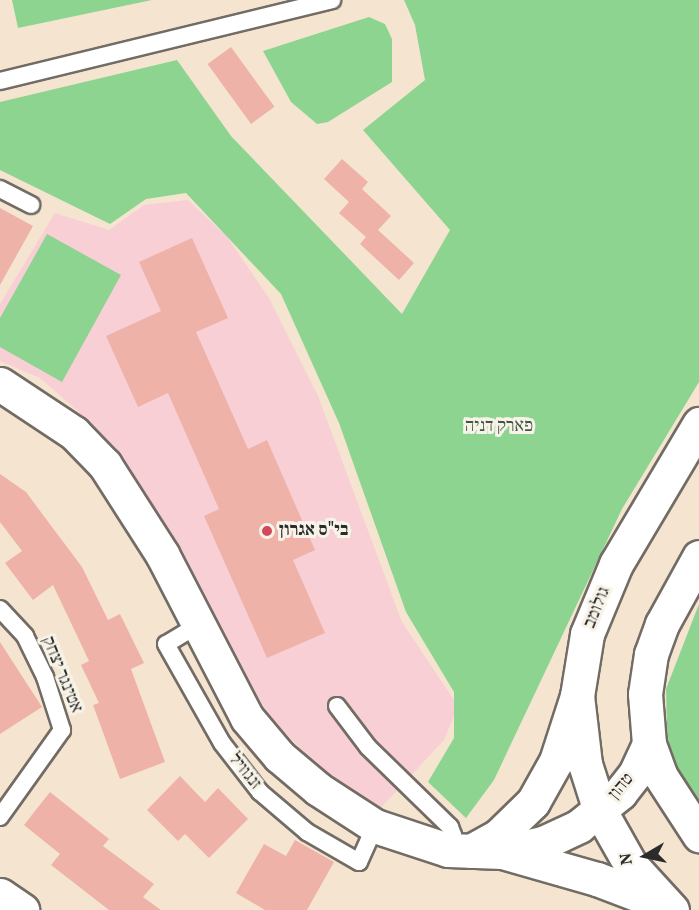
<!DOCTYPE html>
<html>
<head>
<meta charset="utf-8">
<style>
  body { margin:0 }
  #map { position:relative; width:699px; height:910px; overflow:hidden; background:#f5e5d0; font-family:Vollkorn,"Frank Ruhl Libre",serif }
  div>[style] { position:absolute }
  .built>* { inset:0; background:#f7cfd5 }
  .green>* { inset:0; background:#8cd490 }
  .building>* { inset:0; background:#efb2a8; transform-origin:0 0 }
  .roads { filter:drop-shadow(2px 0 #726c65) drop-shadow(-2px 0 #726c65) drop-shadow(0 2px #726c65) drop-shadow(0 -2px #726c65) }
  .lane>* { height:16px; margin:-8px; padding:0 8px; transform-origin:8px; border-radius:8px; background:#fff }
  .street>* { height:33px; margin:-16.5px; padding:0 16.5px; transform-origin:16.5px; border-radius:16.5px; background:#fff }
  .secondary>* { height:33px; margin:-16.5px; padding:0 16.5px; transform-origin:16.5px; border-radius:16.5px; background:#fff }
  .dots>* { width:16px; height:16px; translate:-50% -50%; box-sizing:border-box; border:3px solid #f7f3e8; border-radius:50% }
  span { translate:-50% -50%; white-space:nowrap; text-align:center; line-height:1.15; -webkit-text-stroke:6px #f7f3e8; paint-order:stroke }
  .park-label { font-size:18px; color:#435544 }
  .poi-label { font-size:18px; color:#2b2b2b; font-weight:700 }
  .left { translate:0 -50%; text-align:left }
  .street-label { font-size:18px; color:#2b2b2b }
  .north { position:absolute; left:615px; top:826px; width:60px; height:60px; -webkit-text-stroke:4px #f7f3e8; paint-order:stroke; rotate:261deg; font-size:16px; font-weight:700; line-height:24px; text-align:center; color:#2b2b2b }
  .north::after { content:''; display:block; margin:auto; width:21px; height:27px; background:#2b2b2b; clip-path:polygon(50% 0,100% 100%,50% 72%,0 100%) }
</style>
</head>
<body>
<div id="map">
  <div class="built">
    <i style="clip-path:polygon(188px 200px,227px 237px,269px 298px,318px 396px,402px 622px,458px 706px,444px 740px,377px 812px,338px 787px,273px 720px,236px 666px,189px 569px,144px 493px,90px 422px,40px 378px,0 361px,0 304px,55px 213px,109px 230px,144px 205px)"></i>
  </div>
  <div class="green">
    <i style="clip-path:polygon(12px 0,152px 0,18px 28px)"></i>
    <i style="clip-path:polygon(404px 0,699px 0,699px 382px,622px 509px,494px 780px,466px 818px,428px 782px,454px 738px,454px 692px,406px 612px,339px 423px,281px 294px,186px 193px,146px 199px,110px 224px,0 170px,0 102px,177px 60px,231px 136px,402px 314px,450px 230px,363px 130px,425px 80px,415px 25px)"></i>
    <i style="clip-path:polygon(369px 17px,385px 24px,392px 39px,392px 82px,328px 122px,317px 124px,291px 102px,263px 51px)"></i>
    <i style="clip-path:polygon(47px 234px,121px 275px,62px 382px,0 347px,0 318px)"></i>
    <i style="clip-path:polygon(699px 604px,699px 808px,673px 771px,667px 731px,666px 689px)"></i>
  </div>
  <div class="building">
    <i style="left:231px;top:47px;width:74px;height:29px;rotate:54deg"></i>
    <i style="clip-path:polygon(342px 159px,368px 182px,362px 189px,391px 216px,378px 230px,414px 263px,399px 280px,360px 244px,366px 237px,339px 213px,349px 202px,324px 179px)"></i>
    <i style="clip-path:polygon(0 208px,33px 226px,0 285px)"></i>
    <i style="clip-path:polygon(192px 238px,228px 318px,196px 332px,248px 449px,267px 440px,315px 550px,293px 560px,325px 633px,267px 658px,204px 516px,219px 509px,168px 393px,138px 407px,106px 336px,161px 311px,139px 262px)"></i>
    <i style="clip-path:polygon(0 474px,26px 492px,55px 531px,82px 567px,108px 620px,120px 614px,144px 663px,131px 669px,165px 762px,120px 779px,93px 705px,99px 703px,81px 665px,89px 661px,53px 585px,33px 600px,5px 563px,22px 551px,0 522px)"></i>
    <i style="clip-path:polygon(0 642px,42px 707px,0 734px)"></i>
    <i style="clip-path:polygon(180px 776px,205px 802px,218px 788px,248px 819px,209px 858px,185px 834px,178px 841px,147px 810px)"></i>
    <i style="clip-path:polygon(50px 792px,109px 839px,103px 846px,154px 884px,143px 897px,161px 910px,109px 910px,51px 865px,60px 854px,24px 825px)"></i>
    <i style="clip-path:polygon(295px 840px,334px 862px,307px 910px,265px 910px,236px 893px,264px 844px,286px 856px)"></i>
  </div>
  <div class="roads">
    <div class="lane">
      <i style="left:0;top:81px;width:342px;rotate:-13.7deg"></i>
      <i style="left:0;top:189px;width:35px;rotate:27deg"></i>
      <i style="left:0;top:609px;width:37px;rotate:47deg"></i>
      <i style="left:25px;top:636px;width:46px;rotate:64deg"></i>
      <i style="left:45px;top:677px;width:56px;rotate:72.2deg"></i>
      <i style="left:62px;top:730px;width:107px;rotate:125.5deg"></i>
      <i style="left:198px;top:625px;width:37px;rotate:149deg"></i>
      <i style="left:166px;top:644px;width:114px;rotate:60.5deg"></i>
      <i style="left:222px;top:743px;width:62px;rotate:52.2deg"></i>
      <i style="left:260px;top:792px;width:62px;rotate:40.4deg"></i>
      <i style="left:307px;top:832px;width:60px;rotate:30deg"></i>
      <i style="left:359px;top:862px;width:39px;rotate:-66deg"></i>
      <i style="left:337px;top:706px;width:51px;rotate:52.9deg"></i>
      <i style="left:368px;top:747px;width:115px;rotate:44.3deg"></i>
      <i style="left:450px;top:827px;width:9px;rotate:69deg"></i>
      <i style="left:453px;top:835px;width:16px;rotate:108deg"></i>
    </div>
    <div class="street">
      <i style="left:0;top:384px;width:89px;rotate:33.5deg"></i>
      <i style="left:74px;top:433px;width:45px;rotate:45.9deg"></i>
      <i style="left:105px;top:465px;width:106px;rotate:57.4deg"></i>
      <i style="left:162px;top:554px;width:185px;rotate:62.6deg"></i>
      <i style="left:247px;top:718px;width:50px;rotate:49.9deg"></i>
      <i style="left:279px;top:756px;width:51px;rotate:40.2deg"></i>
      <i style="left:318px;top:789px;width:68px;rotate:33deg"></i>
      <i style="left:375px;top:826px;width:77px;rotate:18.2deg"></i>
      <i style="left:448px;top:850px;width:54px;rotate:2.1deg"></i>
      <i style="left:502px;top:852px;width:42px;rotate:-12.4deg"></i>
      <i style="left:543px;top:843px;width:40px;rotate:-25deg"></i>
      <i style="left:579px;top:826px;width:53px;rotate:-38.8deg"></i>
      <i style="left:620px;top:793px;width:24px;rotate:-52deg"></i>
      <i style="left:635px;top:774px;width:33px;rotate:-65deg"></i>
      <i style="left:471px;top:851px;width:31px;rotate:-29deg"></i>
      <i style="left:498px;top:836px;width:49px;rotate:-44.2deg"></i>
      <i style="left:533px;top:802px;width:47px;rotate:-60.7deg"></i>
      <i style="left:556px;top:761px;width:68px;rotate:-72.1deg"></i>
    </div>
    <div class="secondary">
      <i style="left:699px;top:557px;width:77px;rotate:118.9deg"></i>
      <i style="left:662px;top:624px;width:32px;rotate:110deg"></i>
      <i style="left:651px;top:654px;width:40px;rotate:98.5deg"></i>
      <i style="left:645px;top:694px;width:50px;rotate:85.4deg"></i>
      <i style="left:649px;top:744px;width:33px;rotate:70deg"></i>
      <i style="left:660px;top:775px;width:72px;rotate:57deg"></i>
      <i style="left:502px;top:852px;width:99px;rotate:15.9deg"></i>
      <i style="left:597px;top:879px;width:67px;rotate:20.9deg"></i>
      <i style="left:0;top:895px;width:27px;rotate:34deg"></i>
      <i style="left:672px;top:910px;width:62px;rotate:-132.4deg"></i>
      <i style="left:630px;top:864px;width:61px;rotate:-119.5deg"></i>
      <i style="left:600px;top:811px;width:49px;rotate:-107.7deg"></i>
      <i style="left:585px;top:764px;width:68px;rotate:-96.7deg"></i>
      <i style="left:577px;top:696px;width:63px;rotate:-80.8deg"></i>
      <i style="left:587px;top:634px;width:76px;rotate:-67.5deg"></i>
      <i style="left:616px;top:564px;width:163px;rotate:-59.3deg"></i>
    </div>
  </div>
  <div class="dots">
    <i style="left:267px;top:531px;background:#d1495b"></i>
  </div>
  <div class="park-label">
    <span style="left:499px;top:427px">פארק דניה</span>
  </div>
  <div class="poi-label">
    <span class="left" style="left:279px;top:531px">בי"ס אגרון</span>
  </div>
  <div class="street-label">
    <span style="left:598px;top:608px;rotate:-68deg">גולומב</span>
    <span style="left:61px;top:675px;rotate:68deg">אטינגר יצחק</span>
    <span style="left:244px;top:772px;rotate:51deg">זנגוויל</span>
    <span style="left:622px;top:787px;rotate:-50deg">טהון</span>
  </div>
  <div class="north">N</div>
</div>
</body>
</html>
